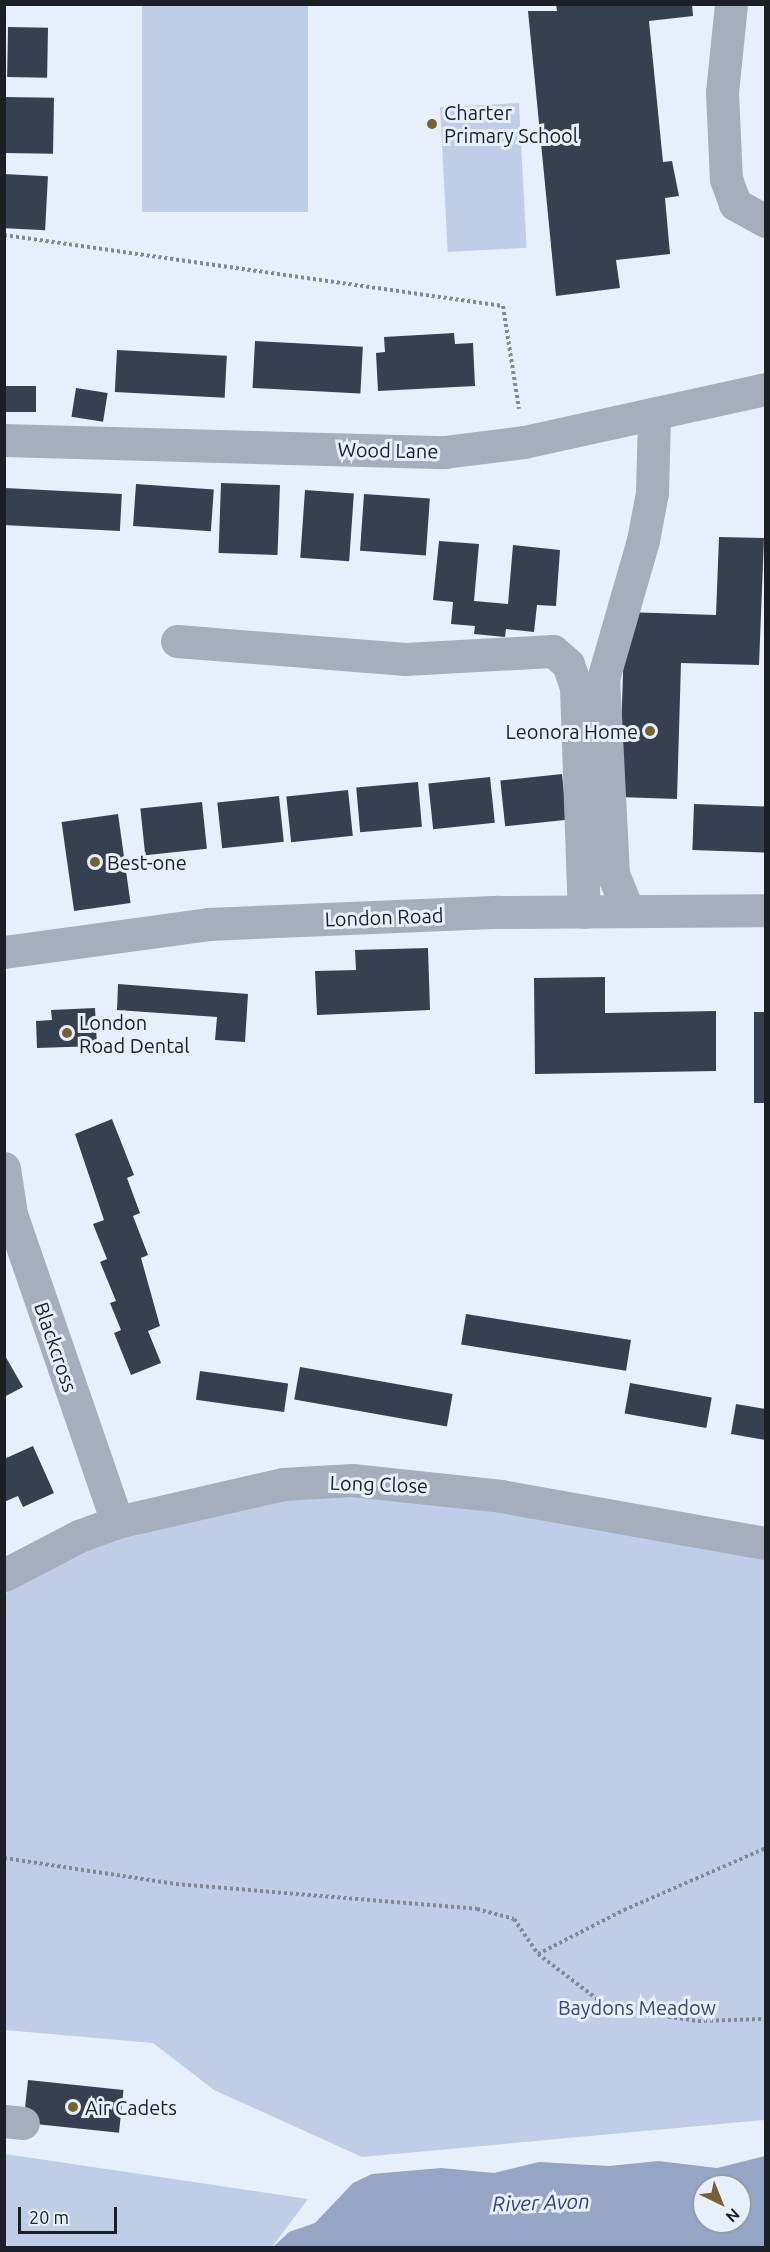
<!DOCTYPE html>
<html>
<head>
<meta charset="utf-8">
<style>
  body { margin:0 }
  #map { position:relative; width:770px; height:2252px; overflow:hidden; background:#e8effc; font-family:Ubuntu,sans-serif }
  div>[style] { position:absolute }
  .green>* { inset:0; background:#c0cde7; transform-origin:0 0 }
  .water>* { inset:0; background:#96a5c5 }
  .building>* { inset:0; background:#374051; transform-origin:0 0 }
  .path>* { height:4px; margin-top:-2px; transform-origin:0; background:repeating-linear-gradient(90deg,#838993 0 3px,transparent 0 6px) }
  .minor>* { height:33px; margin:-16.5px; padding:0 16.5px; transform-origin:16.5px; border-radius:16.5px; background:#a6adbc }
  .dots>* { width:16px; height:16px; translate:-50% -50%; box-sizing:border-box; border:3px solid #e8effc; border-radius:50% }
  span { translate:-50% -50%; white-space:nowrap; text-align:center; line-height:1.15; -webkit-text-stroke:6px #e8effc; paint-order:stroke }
  .poi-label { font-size:20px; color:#1b1f26 }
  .left { translate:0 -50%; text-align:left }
  .right { translate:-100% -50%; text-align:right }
  .street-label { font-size:20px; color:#1b1f26 }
  .park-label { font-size:20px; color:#344875 }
  .water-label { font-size:21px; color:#304571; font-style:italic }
  .frame { position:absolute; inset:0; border:6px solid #1b1f26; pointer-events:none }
  .north { position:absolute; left:692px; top:2174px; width:60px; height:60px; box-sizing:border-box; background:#e8effc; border:2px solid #969ca6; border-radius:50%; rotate:137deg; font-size:16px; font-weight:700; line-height:24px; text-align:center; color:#1b1f26 }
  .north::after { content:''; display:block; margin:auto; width:21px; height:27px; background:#786131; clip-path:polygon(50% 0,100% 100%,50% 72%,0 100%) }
  .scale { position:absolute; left:18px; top:2207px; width:99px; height:27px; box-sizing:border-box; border:3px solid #1b1f26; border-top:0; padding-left:8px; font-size:18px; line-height:21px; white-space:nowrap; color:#1b1f26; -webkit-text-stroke:4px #e8effc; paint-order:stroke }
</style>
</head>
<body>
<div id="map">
  <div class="green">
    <i style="left:142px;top:5px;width:166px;height:207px"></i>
    <i style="left:519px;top:103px;width:145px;height:79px;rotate:87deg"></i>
    <i style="clip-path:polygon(373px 1487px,765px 1553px,765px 2120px,362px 2157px,214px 2090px,153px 2043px,5px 2030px,4px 1594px,110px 1536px,176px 1513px)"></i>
    <i style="clip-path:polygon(4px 2154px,5px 2154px,308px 2199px,272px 2247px,5px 2247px)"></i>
  </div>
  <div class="water">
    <i style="clip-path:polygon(evenodd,765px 2156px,765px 2247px,273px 2247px,289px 2232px,315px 2223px,353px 2183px,372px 2174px,441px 2168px,494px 2173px,539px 2162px,609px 2166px,658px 2161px,717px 2168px,765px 2156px,704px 2186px,740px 2186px,740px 2222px,704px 2222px,704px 2186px)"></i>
  </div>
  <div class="building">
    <i style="clip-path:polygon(556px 4px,692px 4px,693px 16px,649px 21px,663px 162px,672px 161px,679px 196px,665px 198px,670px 254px,616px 260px,620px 288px,556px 296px,528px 11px,557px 11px)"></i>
    <i style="left:8px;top:27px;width:40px;height:50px;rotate:1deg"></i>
    <i style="left:4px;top:97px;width:50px;height:56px;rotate:1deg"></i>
    <i style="left:4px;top:174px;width:44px;height:54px;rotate:3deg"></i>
    <i style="clip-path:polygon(454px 333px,455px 344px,473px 343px,475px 386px,378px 391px,376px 353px,385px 352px,384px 337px)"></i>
    <i style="left:255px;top:341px;width:108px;height:47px;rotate:3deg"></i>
    <i style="left:117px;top:350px;width:110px;height:42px;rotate:3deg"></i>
    <i style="left:4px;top:386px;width:32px;height:26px"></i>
    <i style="left:76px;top:388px;width:32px;height:29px;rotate:9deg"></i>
    <i style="left:221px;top:483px;width:59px;height:70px;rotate:2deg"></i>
    <i style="left:136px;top:484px;width:78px;height:42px;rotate:4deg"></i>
    <i style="left:5px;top:488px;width:117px;height:37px;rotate:3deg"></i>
    <i style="left:305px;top:490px;width:49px;height:68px;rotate:4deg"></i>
    <i style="left:364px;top:494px;width:66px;height:57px;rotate:4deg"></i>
    <i style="clip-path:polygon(719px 537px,764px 538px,759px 665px,681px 663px,677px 799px,619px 797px,625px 612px,716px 615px)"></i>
    <i style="clip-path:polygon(439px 541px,479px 544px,474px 601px,508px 604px,513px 545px,560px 550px,556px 606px,537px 605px,534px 632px,506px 629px,505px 637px,474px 634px,475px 626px,451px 624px,453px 602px,433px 600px)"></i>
    <i style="left:562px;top:774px;width:46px;height:62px;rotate:84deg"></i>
    <i style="left:490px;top:777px;width:46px;height:62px;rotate:84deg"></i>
    <i style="left:418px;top:782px;width:45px;height:62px;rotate:85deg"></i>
    <i style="left:348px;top:790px;width:46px;height:62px;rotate:84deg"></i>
    <i style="left:279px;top:796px;width:46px;height:62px;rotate:84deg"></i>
    <i style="left:202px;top:802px;width:47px;height:62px;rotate:84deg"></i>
    <i style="left:694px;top:804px;width:72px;height:46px;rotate:2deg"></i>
    <i style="left:118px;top:814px;width:90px;height:57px;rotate:82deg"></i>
    <i style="clip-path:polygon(428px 948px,430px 1010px,317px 1015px,315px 971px,356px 970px,355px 950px)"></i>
    <i style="clip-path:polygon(605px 977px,605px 1013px,716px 1011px,716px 1071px,535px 1074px,534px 978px)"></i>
    <i style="clip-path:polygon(118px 984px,248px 994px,245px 1042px,215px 1040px,217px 1017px,117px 1010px)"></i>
    <i style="clip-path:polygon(95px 1008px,97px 1046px,37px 1048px,36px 1021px,52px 1020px,51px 1010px)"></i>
    <i style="left:754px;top:1012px;width:12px;height:91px"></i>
    <i style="clip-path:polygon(112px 1119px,134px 1175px,127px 1178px,140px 1213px,133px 1216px,148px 1255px,141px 1258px,160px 1326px,148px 1331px,161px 1363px,131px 1375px,114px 1333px,121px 1330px,110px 1303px,116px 1301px,100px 1262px,107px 1259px,93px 1224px,104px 1220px,75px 1134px)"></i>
    <i style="left:466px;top:1314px;width:167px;height:31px;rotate:9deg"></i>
    <i style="clip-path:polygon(4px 1354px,23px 1387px,4px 1397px)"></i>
    <i style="left:300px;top:1367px;width:155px;height:33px;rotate:10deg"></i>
    <i style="left:200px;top:1371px;width:89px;height:29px;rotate:8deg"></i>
    <i style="left:630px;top:1383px;width:83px;height:31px;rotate:10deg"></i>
    <i style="clip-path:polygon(736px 1404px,766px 1409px,766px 1440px,731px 1434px)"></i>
    <i style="clip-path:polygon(33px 1446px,54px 1493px,23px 1507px,18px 1496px,4px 1502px,4px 1459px)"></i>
    <i style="left:28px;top:2080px;width:96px;height:43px;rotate:6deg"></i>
  </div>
  <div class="path">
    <i style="left:4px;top:235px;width:504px;rotate:8.1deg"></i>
    <i style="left:503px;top:306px;width:104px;rotate:81.2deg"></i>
    <i style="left:4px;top:1858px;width:174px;rotate:8.6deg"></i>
    <i style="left:176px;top:1884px;width:302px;rotate:4.7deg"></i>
    <i style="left:477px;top:1909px;width:38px;rotate:15deg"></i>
    <i style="left:514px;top:1919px;width:42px;rotate:55.6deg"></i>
    <i style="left:538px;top:1954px;width:89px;rotate:37.3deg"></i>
    <i style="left:609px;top:2008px;width:90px;rotate:8.3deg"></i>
    <i style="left:698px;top:2021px;width:68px;rotate:-1.7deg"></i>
    <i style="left:538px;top:1954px;width:97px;rotate:-27.1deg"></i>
    <i style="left:624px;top:1910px;width:155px;rotate:-23.6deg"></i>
  </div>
  <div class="minor">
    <i style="left:731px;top:4px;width:88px;rotate:95.8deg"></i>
    <i style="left:722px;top:92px;width:87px;rotate:87.4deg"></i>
    <i style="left:726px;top:179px;width:27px;rotate:70deg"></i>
    <i style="left:735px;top:204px;width:35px;rotate:29deg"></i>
    <i style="left:4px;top:440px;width:440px;rotate:1.6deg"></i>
    <i style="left:444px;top:452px;width:81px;rotate:-7.1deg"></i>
    <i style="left:524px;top:442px;width:248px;rotate:-12.4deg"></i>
    <i style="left:177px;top:641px;width:229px;rotate:4.5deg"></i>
    <i style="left:405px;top:659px;width:148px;rotate:-3.1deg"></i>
    <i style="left:553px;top:651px;width:20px;rotate:41deg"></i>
    <i style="left:568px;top:664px;width:24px;rotate:71deg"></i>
    <i style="left:576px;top:687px;width:225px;rotate:88deg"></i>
    <i style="left:628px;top:911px;width:40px;rotate:-112deg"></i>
    <i style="left:613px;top:874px;width:195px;rotate:-92.9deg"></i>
    <i style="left:603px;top:679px;width:145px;rotate:-73.9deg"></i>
    <i style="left:643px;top:540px;width:48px;rotate:-79.2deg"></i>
    <i style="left:652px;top:493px;width:78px;rotate:-88.5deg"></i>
    <i style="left:4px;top:952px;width:206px;rotate:-7.8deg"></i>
    <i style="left:208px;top:924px;width:291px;rotate:-2.4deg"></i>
    <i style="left:499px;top:912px;width:267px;rotate:-0.4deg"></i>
    <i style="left:4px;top:1168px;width:47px;rotate:81.3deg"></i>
    <i style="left:11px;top:1214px;width:326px;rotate:71deg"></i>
    <i style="left:4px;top:1575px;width:85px;rotate:-27.5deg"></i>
    <i style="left:79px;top:1536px;width:40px;rotate:-20.2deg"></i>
    <i style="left:117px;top:1522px;width:170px;rotate:-12.9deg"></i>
    <i style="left:283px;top:1484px;width:69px;rotate:-3.3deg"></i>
    <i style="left:352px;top:1480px;width:150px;rotate:6.1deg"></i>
    <i style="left:501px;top:1496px;width:269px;rotate:10.1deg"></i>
    <i style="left:4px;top:2121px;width:19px;rotate:6deg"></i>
  </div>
  <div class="dots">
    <i style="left:432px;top:124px;background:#786131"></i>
    <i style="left:650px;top:731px;background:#786131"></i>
    <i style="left:95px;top:862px;background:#786131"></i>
    <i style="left:67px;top:1033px;background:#786131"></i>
    <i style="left:73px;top:2107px;background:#786131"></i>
  </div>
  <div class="poi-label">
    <span class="left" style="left:444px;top:124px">Charter<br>Primary School</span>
    <span class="right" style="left:638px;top:731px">Leonora Home</span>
    <span class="left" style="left:107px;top:862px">Best-one</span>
    <span class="left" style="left:79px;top:1034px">London<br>Road Dental</span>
    <span class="left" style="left:85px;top:2107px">Air Cadets</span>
  </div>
  <div class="street-label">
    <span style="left:388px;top:450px;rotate:1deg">Wood Lane</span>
    <span style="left:384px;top:917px;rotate:-2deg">London Road</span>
    <span style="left:56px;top:1347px;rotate:71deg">Blackcross</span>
    <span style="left:379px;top:1484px;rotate:2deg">Long Close</span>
  </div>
  <div class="park-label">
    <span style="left:637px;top:2007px">Baydons Meadow</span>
  </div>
  <div class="water-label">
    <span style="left:541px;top:2202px;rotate:-2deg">River Avon</span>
  </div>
  <div class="frame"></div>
  <div class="north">N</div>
  <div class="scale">20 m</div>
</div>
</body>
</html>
